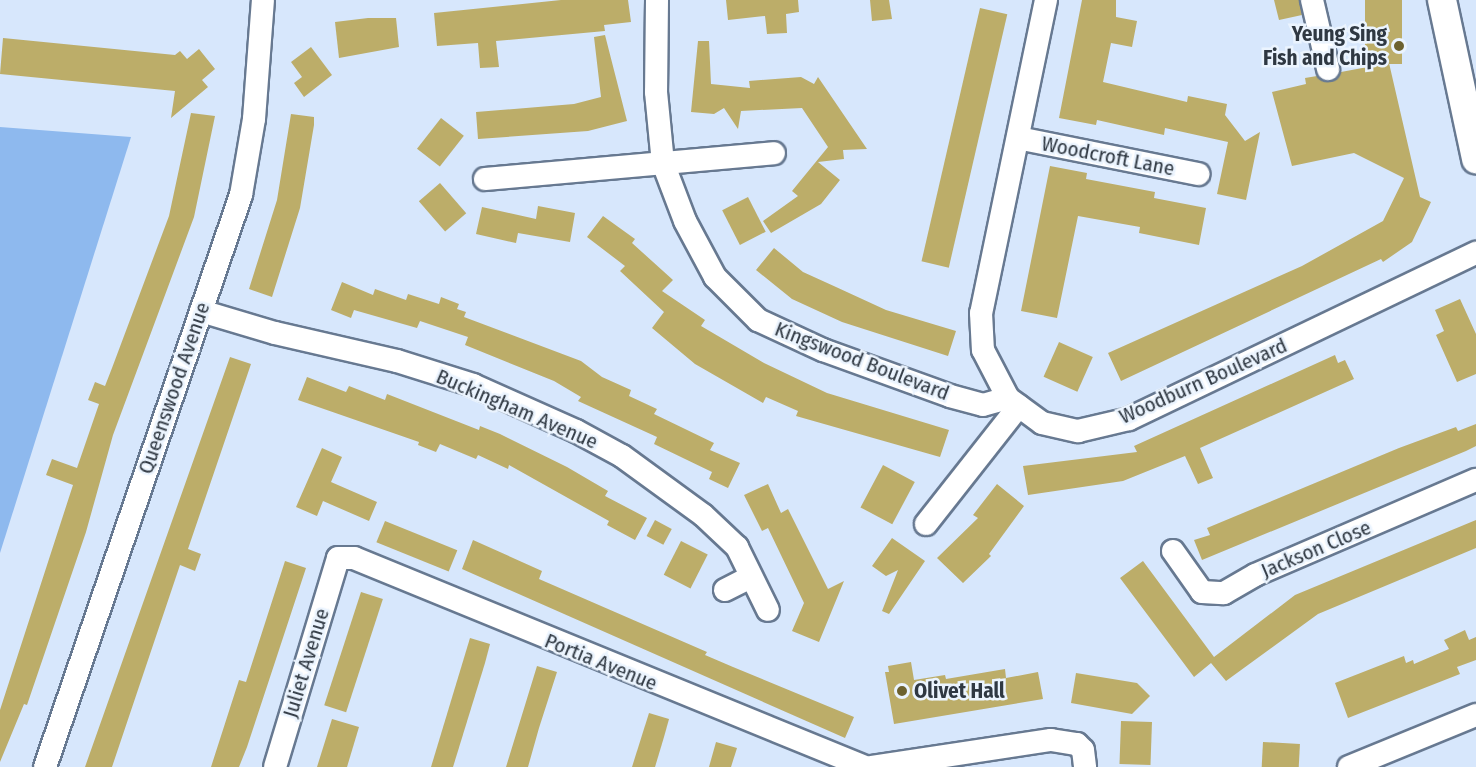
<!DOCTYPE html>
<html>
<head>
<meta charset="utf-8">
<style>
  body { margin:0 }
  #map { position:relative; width:1476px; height:767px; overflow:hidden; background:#d7e7fc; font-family:"Fira Sans Condensed",sans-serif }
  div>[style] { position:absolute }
  .green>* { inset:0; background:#8eb9ee }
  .building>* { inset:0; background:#bcad69; transform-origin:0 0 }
  .roads { filter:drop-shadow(2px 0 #677991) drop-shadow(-2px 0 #677991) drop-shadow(0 2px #677991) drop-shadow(0 -2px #677991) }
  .minor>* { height:22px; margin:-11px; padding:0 11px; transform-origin:11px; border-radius:11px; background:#fff }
  .major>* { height:28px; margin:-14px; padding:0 14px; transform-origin:14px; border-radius:14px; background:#fff }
  .dots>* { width:16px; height:16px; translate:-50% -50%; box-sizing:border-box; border:3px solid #ebf4fe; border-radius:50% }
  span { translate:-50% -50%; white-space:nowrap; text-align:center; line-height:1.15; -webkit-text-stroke:5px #ebf4fe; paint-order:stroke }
  .poi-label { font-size:21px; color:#2f3842; font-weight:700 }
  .right { translate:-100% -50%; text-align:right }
  .left { translate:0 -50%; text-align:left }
  .street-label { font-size:21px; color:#2f3842 }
</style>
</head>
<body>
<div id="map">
  <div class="green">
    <i style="clip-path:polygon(0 127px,131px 137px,0 553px)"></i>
  </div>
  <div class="building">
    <i style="clip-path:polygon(561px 0,628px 0,631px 22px,604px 25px,605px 31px,496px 41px,499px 67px,480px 68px,478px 43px,437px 46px,434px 13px)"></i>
    <i style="clip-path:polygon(726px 0,798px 0,799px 12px,786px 14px,787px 33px,767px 34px,765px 16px,728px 20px)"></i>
    <i style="clip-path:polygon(870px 0,889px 0,892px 19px,872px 21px)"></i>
    <i style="clip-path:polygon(1082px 0,1116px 0,1116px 17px,1137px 21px,1132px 47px,1111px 43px,1103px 82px,1187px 102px,1188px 96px,1227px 104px,1225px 115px,1245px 141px,1260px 132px,1246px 200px,1217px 194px,1228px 142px,1165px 128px,1164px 135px,1097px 120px,1096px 125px,1059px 118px)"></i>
    <i style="clip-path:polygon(1274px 0,1299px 0,1302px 15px,1279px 20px)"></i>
    <i style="left:1365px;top:0;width:37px;height:64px"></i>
    <i style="left:980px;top:8px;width:28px;height:260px;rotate:13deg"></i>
    <i style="clip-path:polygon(368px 18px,396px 18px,399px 47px,339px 58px,335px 22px)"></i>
    <i style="clip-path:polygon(605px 35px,627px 121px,588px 131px,478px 139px,476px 112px,574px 104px,601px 97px,594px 37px)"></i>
    <i style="clip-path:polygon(3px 38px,175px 55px,180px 51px,187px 59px,199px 49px,215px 69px,202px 80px,208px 87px,171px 118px,175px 91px,0 74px)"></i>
    <i style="clip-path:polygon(698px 41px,709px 41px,711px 84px,750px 88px,749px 81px,801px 77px,814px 84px,818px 77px,867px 149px,843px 150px,844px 159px,818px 162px,840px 180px,821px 204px,771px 233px,763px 221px,798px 196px,792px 191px,828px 147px,802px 108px,741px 111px,738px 129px,724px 108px,714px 114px,691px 112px)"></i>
    <i style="clip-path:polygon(311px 47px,332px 75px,304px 97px,294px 83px,302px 77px,291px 62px)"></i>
    <i style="clip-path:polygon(1389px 63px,1420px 197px,1431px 202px,1412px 242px,1383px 262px,1381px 259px,1121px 381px,1108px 353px,1302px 266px,1383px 221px,1404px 178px,1354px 153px,1292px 166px,1272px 92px,1306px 84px,1305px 78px,1317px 76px,1330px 82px,1341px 72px)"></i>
    <i style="clip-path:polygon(191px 113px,215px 116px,194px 217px,113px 435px,86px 532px,27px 705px,24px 704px,0 762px,0 710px,73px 485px,46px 475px,52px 459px,77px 468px,99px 404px,88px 400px,95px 382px,105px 386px,112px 368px,169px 216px)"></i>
    <i style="clip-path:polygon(291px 114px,314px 117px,314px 125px,300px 208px,272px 297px,249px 289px,277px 200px)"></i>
    <i style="left:441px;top:118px;width:29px;height:39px;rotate:38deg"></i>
    <i style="clip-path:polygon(1050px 166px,1087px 173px,1086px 179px,1155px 192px,1154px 198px,1206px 208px,1199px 245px,1139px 233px,1140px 227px,1078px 216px,1057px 318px,1021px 311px)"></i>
    <i style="left:440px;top:183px;width:40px;height:28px;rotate:49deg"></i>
    <i style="left:748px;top:197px;width:39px;height:29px;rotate:63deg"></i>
    <i style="clip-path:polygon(538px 206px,575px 213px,570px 242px,518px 233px,516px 243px,476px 234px,482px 207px,536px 219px)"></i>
    <i style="clip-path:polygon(603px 216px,635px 239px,632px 243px,673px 280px,662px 291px,705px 320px,701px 326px,764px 363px,827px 393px,949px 430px,940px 457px,796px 416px,798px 411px,766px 397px,763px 403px,695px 364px,652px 328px,664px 312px,620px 271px,625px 266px,587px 237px)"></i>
    <i style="clip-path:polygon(774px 248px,803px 272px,836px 287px,886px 310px,956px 331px,948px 356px,842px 322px,792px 299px,756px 270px)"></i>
    <i style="clip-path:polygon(342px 282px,373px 295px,375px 289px,406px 300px,408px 294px,439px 304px,441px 297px,459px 304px,457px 309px,466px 312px,464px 317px,581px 361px,602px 377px,631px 390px,629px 396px,657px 409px,654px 414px,714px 443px,710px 450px,740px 463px,728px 488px,709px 479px,712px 472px,654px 444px,657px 437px,578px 401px,581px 397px,554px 381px,465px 345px,468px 337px,420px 321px,417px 328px,354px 310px,351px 318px,331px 310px)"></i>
    <i style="clip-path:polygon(1460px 299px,1476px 334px,1476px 374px,1457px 382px,1436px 335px,1444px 331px,1435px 310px)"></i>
    <i style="left:1059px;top:342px;width:37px;height:38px;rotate:24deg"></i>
    <i style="clip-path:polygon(1335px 355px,1338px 363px,1345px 360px,1354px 379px,1200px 448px,1213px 478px,1198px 484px,1185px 456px,1123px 481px,1028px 495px,1023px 466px,1137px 452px,1134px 446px)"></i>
    <i style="clip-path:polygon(230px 357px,251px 364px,188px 549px,201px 554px,195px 571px,180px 565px,112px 767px,85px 767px)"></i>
    <i style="clip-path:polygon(307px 377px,346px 392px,349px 386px,385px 400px,387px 394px,479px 430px,480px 426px,500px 434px,567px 467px,608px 491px,605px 496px,647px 518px,635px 540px,607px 525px,609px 521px,509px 465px,508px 469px,478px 455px,476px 459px,440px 444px,436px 452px,418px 445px,419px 442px,298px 400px)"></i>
    <i style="clip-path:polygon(1476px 424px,1476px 446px,1466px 451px,1202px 560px,1194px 540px,1210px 535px,1207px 528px,1399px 448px,1456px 427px,1458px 431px)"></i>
    <i style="clip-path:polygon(322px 448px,342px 457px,331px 482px,377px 502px,369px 521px,323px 501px,317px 516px,296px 507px)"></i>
    <i style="left:883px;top:465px;width:36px;height:48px;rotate:28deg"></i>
    <i style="clip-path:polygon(768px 484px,781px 513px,788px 509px,828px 589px,844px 581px,819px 642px,792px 631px,804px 603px,768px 528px,762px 531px,744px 495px)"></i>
    <i style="clip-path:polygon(997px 484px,1024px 506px,989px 554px,991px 556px,963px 583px,937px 558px,978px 518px,973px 515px)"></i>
    <i style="left:655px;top:520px;width:19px;height:18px;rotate:28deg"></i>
    <i style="clip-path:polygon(1476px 520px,1476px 548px,1318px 614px,1226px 681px,1211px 663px,1194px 677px,1120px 578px,1143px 561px,1214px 657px,1295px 595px)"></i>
    <i style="left:385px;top:521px;width:78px;height:23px;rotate:22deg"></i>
    <i style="clip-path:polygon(892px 538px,925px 561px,889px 614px,882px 611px,898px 570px,886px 576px,872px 566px)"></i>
    <i style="clip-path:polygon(473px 540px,542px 571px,539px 579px,707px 652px,705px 655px,733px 667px,854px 717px,845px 738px,462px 569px)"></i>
    <i style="left:681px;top:541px;width:30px;height:38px;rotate:27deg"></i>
    <i style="clip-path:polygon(285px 561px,306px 568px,247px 747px,239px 767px,211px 767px,239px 680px,246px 682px)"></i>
    <i style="left:361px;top:592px;width:23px;height:119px;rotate:18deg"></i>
    <i style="clip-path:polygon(1465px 630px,1469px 640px,1476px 637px,1476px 660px,1457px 667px,1460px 674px,1348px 718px,1335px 683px,1404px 656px,1406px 663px,1413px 660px,1414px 664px,1449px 649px,1444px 640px)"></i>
    <i style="clip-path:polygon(470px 638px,490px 644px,485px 663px,453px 767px,431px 767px)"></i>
    <i style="clip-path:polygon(911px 662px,914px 680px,945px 675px,946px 679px,1005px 669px,1006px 678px,1038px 672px,1043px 699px,894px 724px,885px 672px,889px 672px,888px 666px)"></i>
    <i style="clip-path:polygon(537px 666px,557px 672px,539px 728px,528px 767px,506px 767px)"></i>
    <i style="clip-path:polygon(1076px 673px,1137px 683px,1150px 696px,1132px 714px,1071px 703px)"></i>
    <i style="clip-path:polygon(649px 713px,669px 719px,664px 737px,655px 767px,632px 767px)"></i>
    <i style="clip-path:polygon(332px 719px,359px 727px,347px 767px,317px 767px)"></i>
    <i style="left:1121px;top:721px;width:31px;height:43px;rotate:2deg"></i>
    <i style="clip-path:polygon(716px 742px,737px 748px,731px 767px,709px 767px)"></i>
    <i style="left:1263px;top:742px;width:37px;height:25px;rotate:3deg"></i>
  </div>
  <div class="roads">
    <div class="minor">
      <i style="left:657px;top:0;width:92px;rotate:90.6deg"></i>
      <i style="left:656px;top:92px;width:71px;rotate:84.4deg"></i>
      <i style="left:663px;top:163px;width:62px;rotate:69.2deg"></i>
      <i style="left:685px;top:221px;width:64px;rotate:61.8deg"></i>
      <i style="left:715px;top:277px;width:61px;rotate:45deg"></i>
      <i style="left:758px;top:320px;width:72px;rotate:24.8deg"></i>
      <i style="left:823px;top:350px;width:135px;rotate:19.9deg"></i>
      <i style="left:950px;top:396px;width:34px;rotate:15deg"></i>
      <i style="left:983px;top:405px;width:26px;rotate:-16deg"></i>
      <i style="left:1046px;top:0;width:320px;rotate:101.7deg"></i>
      <i style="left:981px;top:313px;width:37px;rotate:87deg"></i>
      <i style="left:983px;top:350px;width:54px;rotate:62.5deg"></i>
      <i style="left:1008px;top:398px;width:42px;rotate:36.3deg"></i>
      <i style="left:1042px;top:423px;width:37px;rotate:13deg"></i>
      <i style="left:1078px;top:431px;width:52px;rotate:-13.2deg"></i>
      <i style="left:1129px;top:419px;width:385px;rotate:-25.6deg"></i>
      <i style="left:1312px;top:0;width:71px;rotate:76.9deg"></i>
      <i style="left:1018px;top:138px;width:184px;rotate:11.3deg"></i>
      <i style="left:485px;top:179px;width:290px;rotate:-5.1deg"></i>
      <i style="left:201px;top:311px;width:77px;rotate:16.6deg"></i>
      <i style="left:275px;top:333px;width:125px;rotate:12.9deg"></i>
      <i style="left:397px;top:361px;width:80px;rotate:17.5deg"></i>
      <i style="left:473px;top:385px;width:113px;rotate:24.1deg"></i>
      <i style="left:576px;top:431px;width:52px;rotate:28.5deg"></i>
      <i style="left:622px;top:456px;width:100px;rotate:36.1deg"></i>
      <i style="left:703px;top:515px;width:47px;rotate:43.3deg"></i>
      <i style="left:737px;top:547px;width:70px;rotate:63.8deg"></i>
      <i style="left:926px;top:524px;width:150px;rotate:-51.8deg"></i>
      <i style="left:1173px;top:551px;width:50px;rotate:54.7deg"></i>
      <i style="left:1202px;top:592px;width:22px;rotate:3deg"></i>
      <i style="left:1224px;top:593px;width:36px;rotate:-30deg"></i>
      <i style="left:1255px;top:575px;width:241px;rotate:-23.3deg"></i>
      <i style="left:725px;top:590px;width:29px;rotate:-27deg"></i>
      <i style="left:45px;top:767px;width:605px;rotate:-71.09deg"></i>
      <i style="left:241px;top:195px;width:77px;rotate:-80.3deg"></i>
      <i style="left:254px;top:119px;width:119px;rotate:-85.7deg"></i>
      <i style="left:275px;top:767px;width:218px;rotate:-73.2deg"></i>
      <i style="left:338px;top:558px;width:16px"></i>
      <i style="left:354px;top:558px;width:552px;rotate:22.24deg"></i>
      <i style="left:872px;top:767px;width:181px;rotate:-8.6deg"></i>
      <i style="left:1051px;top:740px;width:26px;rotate:9deg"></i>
      <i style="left:1077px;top:744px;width:8px;rotate:45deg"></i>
      <i style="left:1083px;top:750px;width:17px;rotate:83deg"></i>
      <i style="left:1349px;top:767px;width:137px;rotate:-22.3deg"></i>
    </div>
    <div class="major">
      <i style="left:1442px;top:0;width:163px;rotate:77.9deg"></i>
    </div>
  </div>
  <div class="dots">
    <i style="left:1399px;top:46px;background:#6d622f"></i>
    <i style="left:902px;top:691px;background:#6d622f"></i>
  </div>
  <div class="poi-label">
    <span class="right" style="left:1387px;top:46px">Yeung Sing<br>Fish and Chips</span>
    <span class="left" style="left:914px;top:691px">Olivet Hall</span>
  </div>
  <div class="street-label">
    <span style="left:1108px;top:156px;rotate:11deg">Woodcroft Lane</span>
    <span style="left:862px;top:361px;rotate:21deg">Kingswood Boulevard</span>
    <span style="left:1203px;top:381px;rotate:-24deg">Woodburn Boulevard</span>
    <span style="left:174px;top:388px;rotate:-71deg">Queenswood Avenue</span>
    <span style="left:517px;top:409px;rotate:23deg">Buckingham Avenue</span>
    <span style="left:1316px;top:549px;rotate:-23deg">Jackson Close</span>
    <span style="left:601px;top:662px;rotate:22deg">Portia Avenue</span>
    <span style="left:306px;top:663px;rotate:-73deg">Juliet Avenue</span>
  </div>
</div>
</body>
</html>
